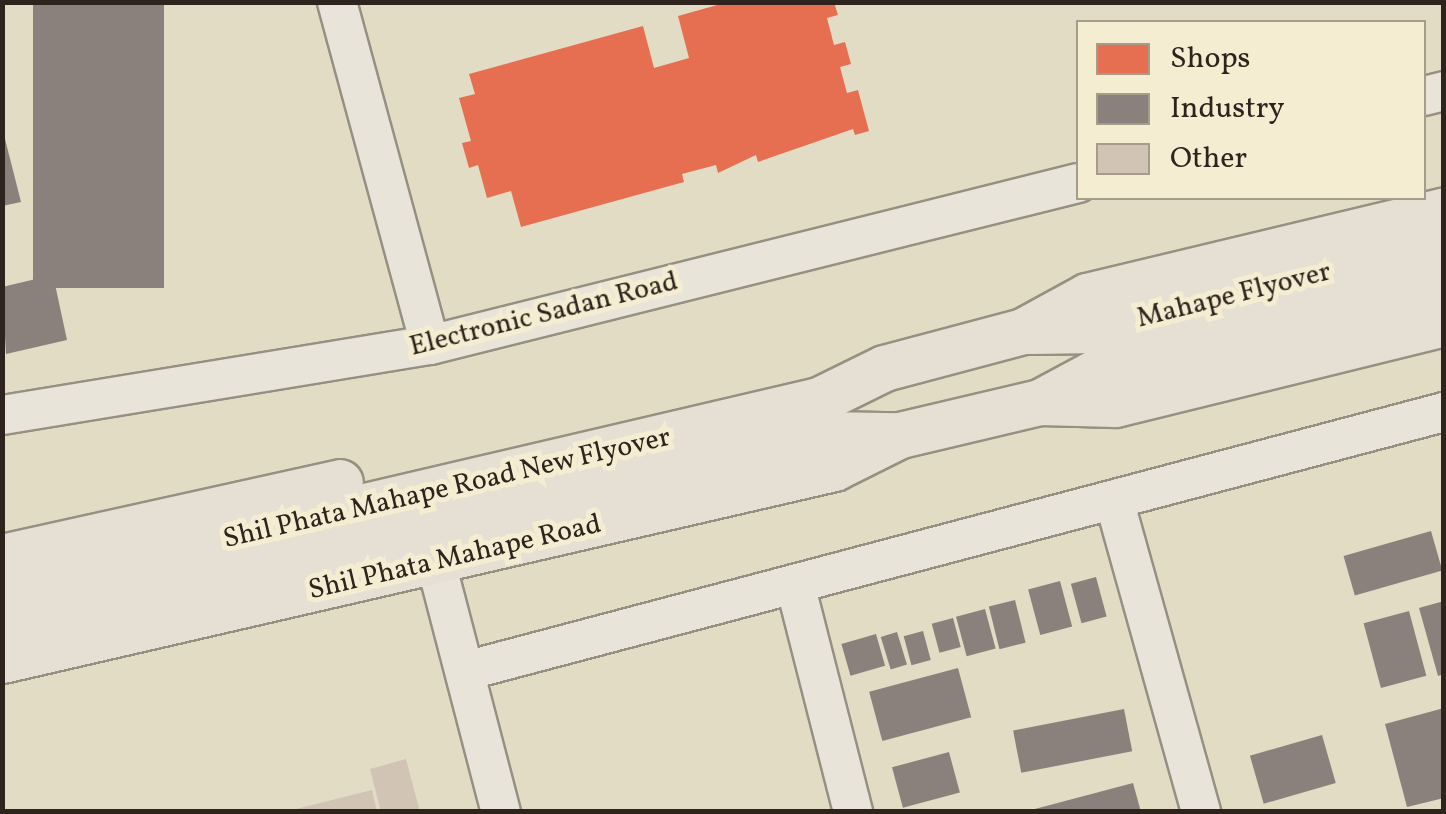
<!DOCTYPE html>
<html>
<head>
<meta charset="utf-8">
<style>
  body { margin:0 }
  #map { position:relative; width:1446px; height:814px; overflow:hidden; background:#e2dcc5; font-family:Vollkorn,serif }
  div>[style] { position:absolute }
  .shops>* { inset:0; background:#e76f51 }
  .industry>* { inset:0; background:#8a817c; transform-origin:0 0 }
  .building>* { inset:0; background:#d1c4b5 }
  .roads { filter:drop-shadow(2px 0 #959082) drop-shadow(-2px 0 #959082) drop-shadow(0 2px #959082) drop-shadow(0 -2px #959082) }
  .minor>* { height:38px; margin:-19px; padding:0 19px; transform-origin:19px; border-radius:19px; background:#e8e4d9 }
  .major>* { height:45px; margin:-22.5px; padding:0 22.5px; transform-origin:22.5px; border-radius:22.5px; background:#e5e0d3 }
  span { translate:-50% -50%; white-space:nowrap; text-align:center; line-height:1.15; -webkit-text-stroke:10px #f5edd1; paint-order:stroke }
  .street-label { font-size:28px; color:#2e231d }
  .frame { position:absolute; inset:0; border:5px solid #2e231d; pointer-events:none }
  .legend { position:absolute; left:1076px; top:20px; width:350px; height:180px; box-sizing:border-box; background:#f5edd1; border:2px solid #a59c89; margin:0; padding:12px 18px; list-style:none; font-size:30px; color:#2e231d }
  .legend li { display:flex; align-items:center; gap:20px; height:50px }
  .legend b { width:50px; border:2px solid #a59c89 }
</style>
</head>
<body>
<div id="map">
  <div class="shops">
    <i style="clip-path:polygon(728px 2px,834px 2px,838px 15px,827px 18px,834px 45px,845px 42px,851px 64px,840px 67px,847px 93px,858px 90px,869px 131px,855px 135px,853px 129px,758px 162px,756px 155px,718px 173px,716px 165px,682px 174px,684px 182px,521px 227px,511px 191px,487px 198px,478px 165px,469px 168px,462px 143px,471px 141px,459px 98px,475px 94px,469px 74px,643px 26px,654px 68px,689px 58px,678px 16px)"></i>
  </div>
  <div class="industry">
    <i style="left:33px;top:2px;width:131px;height:286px"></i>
    <i style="clip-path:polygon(2px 127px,21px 202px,2px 206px)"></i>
    <i style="clip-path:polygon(53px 275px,67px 340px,6px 354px,2px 287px)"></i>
    <i style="left:1431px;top:531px;width:41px;height:91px;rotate:74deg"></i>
    <i style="left:1096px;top:577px;width:41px;height:26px;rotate:75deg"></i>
    <i style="left:1060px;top:581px;width:47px;height:33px;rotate:75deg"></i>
    <i style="left:1015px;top:600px;width:44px;height:27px;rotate:76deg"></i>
    <i style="clip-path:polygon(1444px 601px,1444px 674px,1438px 676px,1419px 608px)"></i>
    <i style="left:985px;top:609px;width:41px;height:30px;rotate:75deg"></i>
    <i style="left:1409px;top:611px;width:67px;height:47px;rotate:75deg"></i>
    <i style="left:953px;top:618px;width:30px;height:22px;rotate:75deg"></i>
    <i style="left:923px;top:631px;width:30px;height:20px;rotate:75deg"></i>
    <i style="left:897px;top:632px;width:34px;height:17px;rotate:73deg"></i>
    <i style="left:876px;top:634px;width:33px;height:36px;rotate:74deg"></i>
    <i style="left:958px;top:668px;width:51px;height:92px;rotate:75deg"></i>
    <i style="clip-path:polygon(1444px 708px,1444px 798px,1407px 807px,1385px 724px)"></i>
    <i style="left:1124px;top:709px;width:43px;height:113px;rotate:79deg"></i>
    <i style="left:1322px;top:735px;width:50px;height:75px;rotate:74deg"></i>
    <i style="left:949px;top:752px;width:42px;height:59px;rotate:75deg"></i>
    <i style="clip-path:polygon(1133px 783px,1141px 812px,1031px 812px,1031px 810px)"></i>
  </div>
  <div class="building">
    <i style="clip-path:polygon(406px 759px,420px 812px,381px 812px,370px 769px)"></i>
    <i style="clip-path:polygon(372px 790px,377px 812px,292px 812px,292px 810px)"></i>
  </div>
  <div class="roads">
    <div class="minor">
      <i style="left:337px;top:2px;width:355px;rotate:74.8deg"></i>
      <i style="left:1424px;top:96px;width:21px;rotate:-14deg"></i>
      <i style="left:2px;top:415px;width:434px;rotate:-9.3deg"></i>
      <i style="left:430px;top:345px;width:668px;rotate:-14.04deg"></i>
      <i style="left:1114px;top:500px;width:324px;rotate:74.4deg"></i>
      <i style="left:436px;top:563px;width:257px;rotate:75.4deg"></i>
      <i style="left:795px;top:584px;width:235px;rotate:75.7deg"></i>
      <i style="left:465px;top:671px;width:1013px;rotate:-14.82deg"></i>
    </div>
    <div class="major">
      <i style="left:1031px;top:331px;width:65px;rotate:-0.9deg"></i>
      <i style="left:1096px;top:330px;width:358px;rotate:-13.7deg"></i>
      <i style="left:1040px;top:402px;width:74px;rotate:-28.3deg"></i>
      <i style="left:1105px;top:367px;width:349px;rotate:-13.9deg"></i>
      <i style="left:2px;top:557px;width:346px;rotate:-12.5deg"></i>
      <i style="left:2px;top:591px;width:839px;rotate:-13.16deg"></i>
      <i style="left:819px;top:400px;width:72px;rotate:-26.2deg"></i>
      <i style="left:884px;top:368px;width:144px;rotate:-14.9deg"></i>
      <i style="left:1023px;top:331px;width:73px;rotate:-28.7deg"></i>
      <i style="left:1087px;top:296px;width:367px;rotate:-13.5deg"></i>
      <i style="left:2px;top:625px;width:846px;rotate:-13.05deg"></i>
      <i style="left:826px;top:434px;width:67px;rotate:0.9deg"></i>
      <i style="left:2px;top:660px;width:854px;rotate:-12.99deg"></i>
      <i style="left:834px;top:468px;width:74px;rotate:-26.6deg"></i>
      <i style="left:900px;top:435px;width:144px;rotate:-13.3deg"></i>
      <i style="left:1040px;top:402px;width:75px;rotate:1.5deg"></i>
      <i style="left:1115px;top:404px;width:339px;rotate:-13.8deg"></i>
    </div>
  </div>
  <div class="street-label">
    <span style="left:1234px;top:296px;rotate:-14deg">Mahape Flyover</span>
    <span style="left:544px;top:315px;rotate:-14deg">Electronic Sadan Road</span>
    <span style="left:447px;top:489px;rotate:-13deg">Shil Phata Mahape Road New Flyover</span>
    <span style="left:455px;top:558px;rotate:-13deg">Shil Phata Mahape Road</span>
  </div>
  <div class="frame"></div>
  <ul class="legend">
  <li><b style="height:28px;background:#e76f51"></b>Shops</li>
  <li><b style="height:28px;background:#8a817c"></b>Industry</li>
  <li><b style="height:28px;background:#d1c4b5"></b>Other</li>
  </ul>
</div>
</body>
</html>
